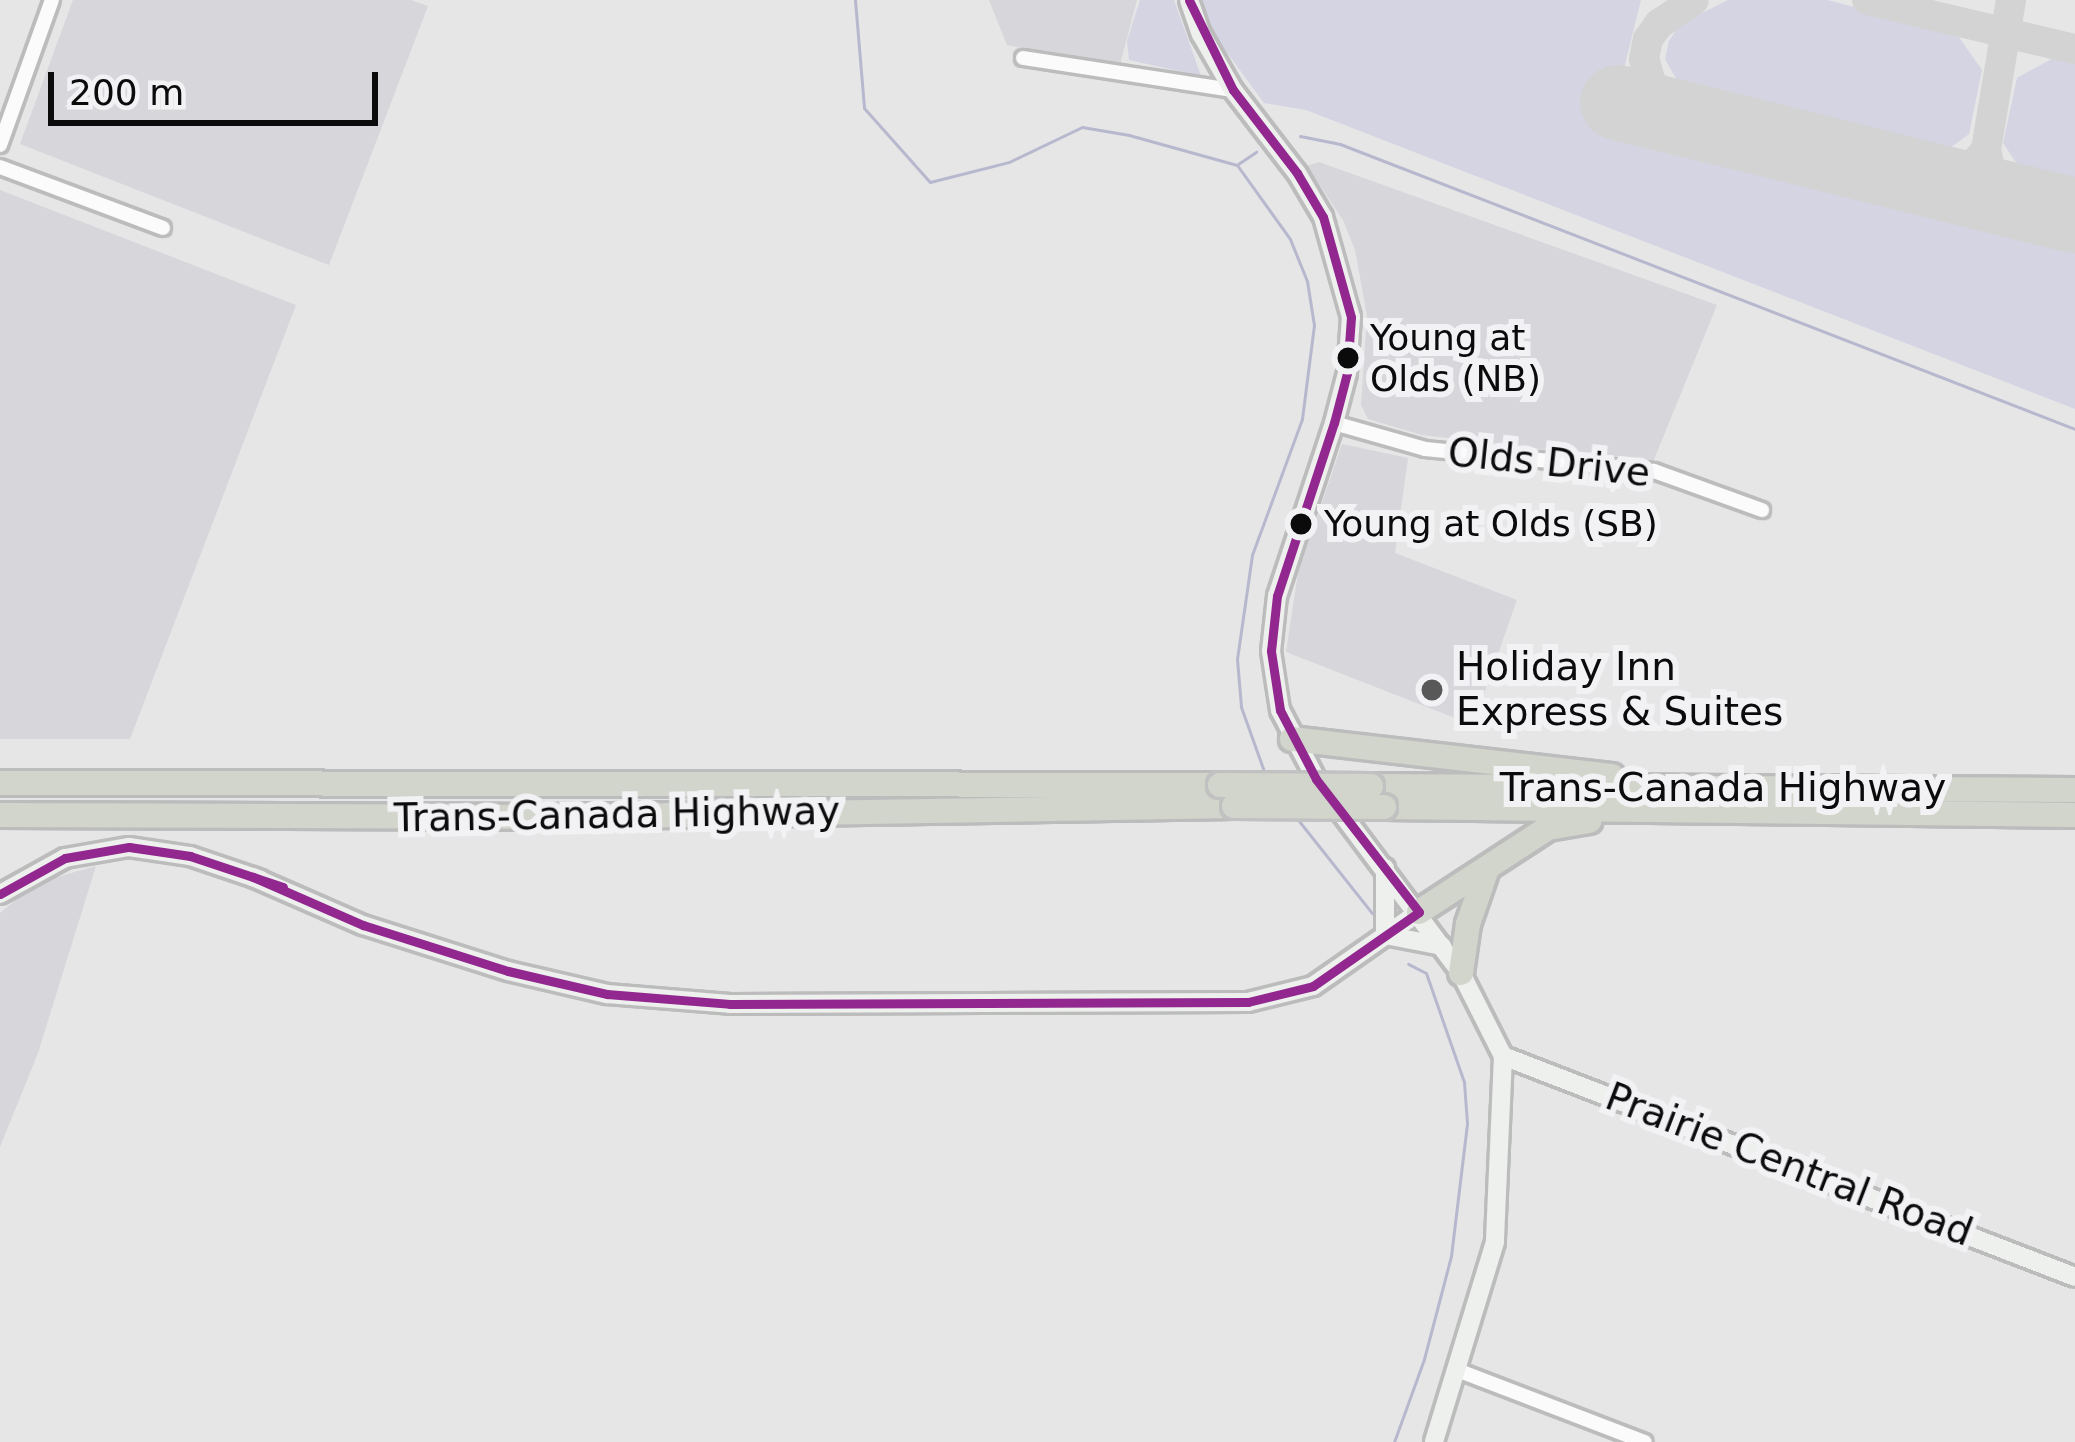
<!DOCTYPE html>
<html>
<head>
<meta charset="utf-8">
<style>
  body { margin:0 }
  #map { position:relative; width:2075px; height:1442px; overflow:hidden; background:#e6e6e7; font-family:"DejaVu Sans",sans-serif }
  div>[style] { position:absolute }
  .built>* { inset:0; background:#d6d6db }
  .green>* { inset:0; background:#d4d4e3 }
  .stream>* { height:3px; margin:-1.5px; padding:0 1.5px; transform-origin:1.5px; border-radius:1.5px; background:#b7b8ce }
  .taxiway>* { height:30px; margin:-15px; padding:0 15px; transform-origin:15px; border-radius:15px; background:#d3d3d4 }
  .runway>* { height:75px; margin:-37.5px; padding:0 37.5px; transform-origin:37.5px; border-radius:37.5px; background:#d3d3d4 }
  .roads { filter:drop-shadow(3px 0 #bcbcbd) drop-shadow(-3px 0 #bcbcbd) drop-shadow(0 3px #bcbcbd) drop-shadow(0 -3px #bcbcbd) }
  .street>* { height:14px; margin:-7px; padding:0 7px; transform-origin:7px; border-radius:7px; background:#fbfbfb }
  .secondary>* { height:18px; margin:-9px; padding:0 9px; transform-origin:9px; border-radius:9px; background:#eef0ed }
  .highway>* { height:24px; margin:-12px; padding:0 12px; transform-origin:12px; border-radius:12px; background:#d1d5cb }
  .bridges { filter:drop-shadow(3px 0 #c1c1c1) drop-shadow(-3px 0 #c1c1c1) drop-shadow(0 3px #c1c1c1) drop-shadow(0 -3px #c1c1c1) }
  .highway-bridge>* { height:24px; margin:-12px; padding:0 12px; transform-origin:12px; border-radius:12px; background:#d1d5cb }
  .bus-1>* { height:9px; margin:-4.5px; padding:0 4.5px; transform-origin:4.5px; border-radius:4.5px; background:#91278f }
  .dots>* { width:33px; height:33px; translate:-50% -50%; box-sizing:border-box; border:6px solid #f2f2f5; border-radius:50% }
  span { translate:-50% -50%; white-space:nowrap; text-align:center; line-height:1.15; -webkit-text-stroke:12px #f2f2f5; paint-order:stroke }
  .bus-label { font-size:36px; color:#0b0b0c }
  .left { translate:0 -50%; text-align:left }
  .street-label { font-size:39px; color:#0b0b0c }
  .poi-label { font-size:39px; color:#0b0b0c }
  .scale { position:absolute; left:48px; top:72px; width:330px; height:54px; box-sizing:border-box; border:6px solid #0b0b0c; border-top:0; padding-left:15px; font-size:36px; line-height:42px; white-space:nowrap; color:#0b0b0c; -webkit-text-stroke:9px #f2f2f5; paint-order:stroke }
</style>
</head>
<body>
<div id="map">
  <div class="built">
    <i style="clip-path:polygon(73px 0,411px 0,428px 6px,329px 265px,20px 144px)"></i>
    <i style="clip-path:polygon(989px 0,1137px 0,1119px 68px,1007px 45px)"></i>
    <i style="clip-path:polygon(1319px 162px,1717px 305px,1653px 462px,1422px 435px,1368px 419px,1361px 405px,1367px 316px,1355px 250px,1343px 220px,1307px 166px)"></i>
    <i style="clip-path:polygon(0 190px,296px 305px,130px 739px,0 739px)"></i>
    <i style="clip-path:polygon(1342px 444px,1408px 458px,1395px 553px,1517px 600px,1473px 725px,1286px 652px,1298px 573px)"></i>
    <i style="clip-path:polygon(96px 866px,38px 1053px,0 1147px,0 913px,36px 883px)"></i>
  </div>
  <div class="green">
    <i style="clip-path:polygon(1140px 0,1174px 0,1201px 76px,1129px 60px,1127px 41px)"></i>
    <i style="clip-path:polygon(1200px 0,1641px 0,1612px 117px,2075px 232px,2075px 409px,1306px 110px,1264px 103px,1214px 35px)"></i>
    <i style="clip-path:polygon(1728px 0,1827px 0,1956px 33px,1982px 70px,1969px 134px,1935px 159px,1687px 98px,1665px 59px,1669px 41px,1680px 24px)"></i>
    <i style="clip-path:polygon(2055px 57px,2075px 62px,2075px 193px,2029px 182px,2003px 143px,2017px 78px)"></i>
  </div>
  <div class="stream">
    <i style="left:855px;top:0;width:108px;rotate:85.2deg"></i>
    <i style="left:864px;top:108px;width:99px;rotate:48.3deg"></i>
    <i style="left:930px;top:182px;width:81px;rotate:-14.2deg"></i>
    <i style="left:1009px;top:162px;width:81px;rotate:-25.6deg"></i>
    <i style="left:1082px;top:127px;width:48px;rotate:9.7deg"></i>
    <i style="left:1129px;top:135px;width:112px;rotate:15.5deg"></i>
    <i style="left:1237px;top:165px;width:91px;rotate:54.4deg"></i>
    <i style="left:1290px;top:239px;width:45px;rotate:68deg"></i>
    <i style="left:1307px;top:281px;width:45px;rotate:81deg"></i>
    <i style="left:1314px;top:325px;width:95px;rotate:97.3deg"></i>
    <i style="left:1302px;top:419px;width:145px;rotate:110.2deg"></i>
    <i style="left:1252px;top:555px;width:105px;rotate:98.2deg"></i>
    <i style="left:1237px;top:659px;width:48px;rotate:85.2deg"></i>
    <i style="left:1241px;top:707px;width:71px;rotate:70.3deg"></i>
    <i style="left:1300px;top:136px;width:41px;rotate:11.3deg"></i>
    <i style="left:1340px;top:144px;width:788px;rotate:21.19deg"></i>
    <i style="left:1238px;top:164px;width:22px;rotate:-34deg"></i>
    <i style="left:1295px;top:816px;width:124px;rotate:51.6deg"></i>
    <i style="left:1394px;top:1442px;width:88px;rotate:-70.1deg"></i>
    <i style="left:1424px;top:1359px;width:106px;rotate:-75.3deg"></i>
    <i style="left:1451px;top:1256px;width:134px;rotate:-83.1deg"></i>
    <i style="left:1467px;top:1123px;width:41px;rotate:-94.2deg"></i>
    <i style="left:1464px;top:1082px;width:115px;rotate:-109.2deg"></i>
    <i style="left:1426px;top:973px;width:20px;rotate:-153deg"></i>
  </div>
  <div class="taxiway">
    <i style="left:1867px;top:0;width:214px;rotate:13.3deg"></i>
    <i style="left:2011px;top:0;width:152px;rotate:99.5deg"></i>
    <i style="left:1986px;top:150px;width:28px;rotate:77deg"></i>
    <i style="left:1992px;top:177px;width:35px;rotate:44deg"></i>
    <i style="left:1682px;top:118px;width:38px;rotate:-138deg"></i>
    <i style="left:1654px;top:93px;width:35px;rotate:-106deg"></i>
    <i style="left:1644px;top:59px;width:20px;rotate:-79deg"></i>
    <i style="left:1648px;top:39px;width:19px;rotate:-54deg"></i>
    <i style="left:1659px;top:24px;width:42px;rotate:-34.4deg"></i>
    <i style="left:1941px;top:182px;width:27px;rotate:-20deg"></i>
    <i style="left:1966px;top:173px;width:30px;rotate:-49deg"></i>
  </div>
  <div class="runway">
    <i style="left:1617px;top:102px;width:472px;rotate:13.9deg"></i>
  </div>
  <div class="roads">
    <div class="street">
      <i style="left:1023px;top:58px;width:212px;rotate:8.7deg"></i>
      <i style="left:0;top:145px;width:154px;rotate:-70.3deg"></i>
      <i style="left:0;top:167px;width:174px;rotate:20.5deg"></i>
      <i style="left:1334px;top:423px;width:95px;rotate:15.9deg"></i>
      <i style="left:1425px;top:449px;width:230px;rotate:5.5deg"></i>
      <i style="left:1654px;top:471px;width:115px;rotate:19.9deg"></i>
      <i style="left:1457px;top:1370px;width:201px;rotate:21deg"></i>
    </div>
    <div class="secondary">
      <i style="left:1189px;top:0;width:36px;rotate:71deg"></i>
      <i style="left:1201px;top:34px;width:64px;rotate:60.3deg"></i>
      <i style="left:1233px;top:90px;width:105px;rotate:52.4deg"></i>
      <i style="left:1297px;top:173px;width:51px;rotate:59.4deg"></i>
      <i style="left:1323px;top:217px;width:104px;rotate:74.4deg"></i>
      <i style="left:1351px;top:317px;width:56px;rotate:94.1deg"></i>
      <i style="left:1347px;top:373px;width:52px;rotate:104.6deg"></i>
      <i style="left:1334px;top:423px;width:182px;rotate:108.2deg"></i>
      <i style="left:1277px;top:596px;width:55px;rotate:96.2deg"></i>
      <i style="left:1271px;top:651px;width:60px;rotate:81.3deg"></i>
      <i style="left:1280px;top:710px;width:78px;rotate:62.4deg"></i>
      <i style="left:1316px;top:779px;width:242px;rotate:53.2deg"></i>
      <i style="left:1461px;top:973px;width:93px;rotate:63.2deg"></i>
      <i style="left:1503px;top:1056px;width:186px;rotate:92.5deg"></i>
      <i style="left:1495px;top:1242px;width:209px;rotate:107deg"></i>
      <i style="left:1385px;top:868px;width:67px;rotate:90deg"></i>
      <i style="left:253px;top:877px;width:120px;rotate:23.6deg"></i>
      <i style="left:363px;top:925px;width:152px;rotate:17.6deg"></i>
      <i style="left:508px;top:971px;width:102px;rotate:13.1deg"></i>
      <i style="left:607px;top:994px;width:123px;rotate:4.6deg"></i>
      <i style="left:730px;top:1004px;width:518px;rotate:-0.22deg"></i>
      <i style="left:1248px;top:1002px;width:67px;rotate:-13.8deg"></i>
      <i style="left:1313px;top:986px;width:129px;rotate:-34.9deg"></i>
      <i style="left:0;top:894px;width:74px;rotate:-29deg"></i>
      <i style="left:65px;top:858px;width:65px;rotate:-9.8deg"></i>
      <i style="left:129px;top:847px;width:62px;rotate:8.4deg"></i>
      <i style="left:190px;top:856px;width:75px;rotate:18.7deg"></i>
      <i style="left:1385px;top:935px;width:58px;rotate:10.9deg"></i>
      <i style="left:1503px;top:1056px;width:613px;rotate:21.12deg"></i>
    </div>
    <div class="highway">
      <i style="left:1292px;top:739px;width:322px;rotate:6.6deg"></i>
      <i style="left:0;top:783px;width:1220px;rotate:0.09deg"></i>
      <i style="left:1371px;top:786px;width:704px;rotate:0.33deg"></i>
      <i style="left:1384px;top:807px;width:691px;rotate:0.66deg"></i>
      <i style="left:0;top:815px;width:550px;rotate:0.21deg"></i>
      <i style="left:550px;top:817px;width:684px;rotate:-0.92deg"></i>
      <i style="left:1419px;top:912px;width:154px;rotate:-33.1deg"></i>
      <i style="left:1548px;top:828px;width:42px;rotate:-9.7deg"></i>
      <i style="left:1461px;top:973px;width:49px;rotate:-81.9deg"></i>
      <i style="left:1468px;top:924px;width:58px;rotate:-70.9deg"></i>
    </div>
  </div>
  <div class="bridges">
    <div class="highway-bridge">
      <i style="left:1220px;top:785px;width:151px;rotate:0.4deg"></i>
      <i style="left:1234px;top:806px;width:150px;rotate:0.4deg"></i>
    </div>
  </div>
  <div class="bus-1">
    <i style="left:253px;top:877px;width:120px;rotate:23.6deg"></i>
    <i style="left:363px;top:925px;width:152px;rotate:17.6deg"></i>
    <i style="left:508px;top:971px;width:102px;rotate:13.1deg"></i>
    <i style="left:607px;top:994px;width:123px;rotate:4.6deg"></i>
    <i style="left:730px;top:1004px;width:518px;rotate:-0.22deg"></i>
    <i style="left:1248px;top:1002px;width:67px;rotate:-13.8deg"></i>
    <i style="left:1313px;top:986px;width:129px;rotate:-34.9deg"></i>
    <i style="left:1419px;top:912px;width:168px;rotate:-127.8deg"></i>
    <i style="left:1316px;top:779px;width:78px;rotate:-117.6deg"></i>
    <i style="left:1280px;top:710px;width:60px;rotate:-98.7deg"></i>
    <i style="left:1271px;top:651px;width:55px;rotate:-83.8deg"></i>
    <i style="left:1277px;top:596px;width:182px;rotate:-71.8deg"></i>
    <i style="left:1334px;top:423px;width:52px;rotate:-75.4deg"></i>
    <i style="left:1347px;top:373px;width:56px;rotate:-85.9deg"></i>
    <i style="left:1351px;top:317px;width:104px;rotate:-105.6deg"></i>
    <i style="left:1323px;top:217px;width:51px;rotate:-120.6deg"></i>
    <i style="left:1297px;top:173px;width:105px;rotate:-127.6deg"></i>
    <i style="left:1233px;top:90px;width:100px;rotate:-116.1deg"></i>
    <i style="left:0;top:894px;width:74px;rotate:-29deg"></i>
    <i style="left:65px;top:858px;width:65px;rotate:-9.8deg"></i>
    <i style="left:129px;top:847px;width:62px;rotate:8.4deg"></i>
    <i style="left:190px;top:856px;width:98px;rotate:18.4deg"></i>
  </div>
  <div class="dots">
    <i style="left:1348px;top:358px;background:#0b0b0c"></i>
    <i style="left:1301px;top:524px;background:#0b0b0c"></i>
    <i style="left:1432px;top:690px;background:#585859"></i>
  </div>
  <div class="bus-label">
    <span class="left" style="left:1370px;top:358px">Young at<br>Olds (NB)</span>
    <span class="left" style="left:1324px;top:524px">Young at Olds (SB)</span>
  </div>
  <div class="street-label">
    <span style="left:1549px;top:463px;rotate:6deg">Olds Drive</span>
    <span style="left:1723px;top:788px">Trans-Canada Highway</span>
    <span style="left:617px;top:815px;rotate:-1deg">Trans-Canada Highway</span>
    <span style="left:1789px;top:1165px;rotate:21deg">Prairie Central Road</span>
  </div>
  <div class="poi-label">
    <span class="left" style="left:1456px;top:690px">Holiday Inn<br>Express &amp; Suites</span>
  </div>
  <div class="scale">200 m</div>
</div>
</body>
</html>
